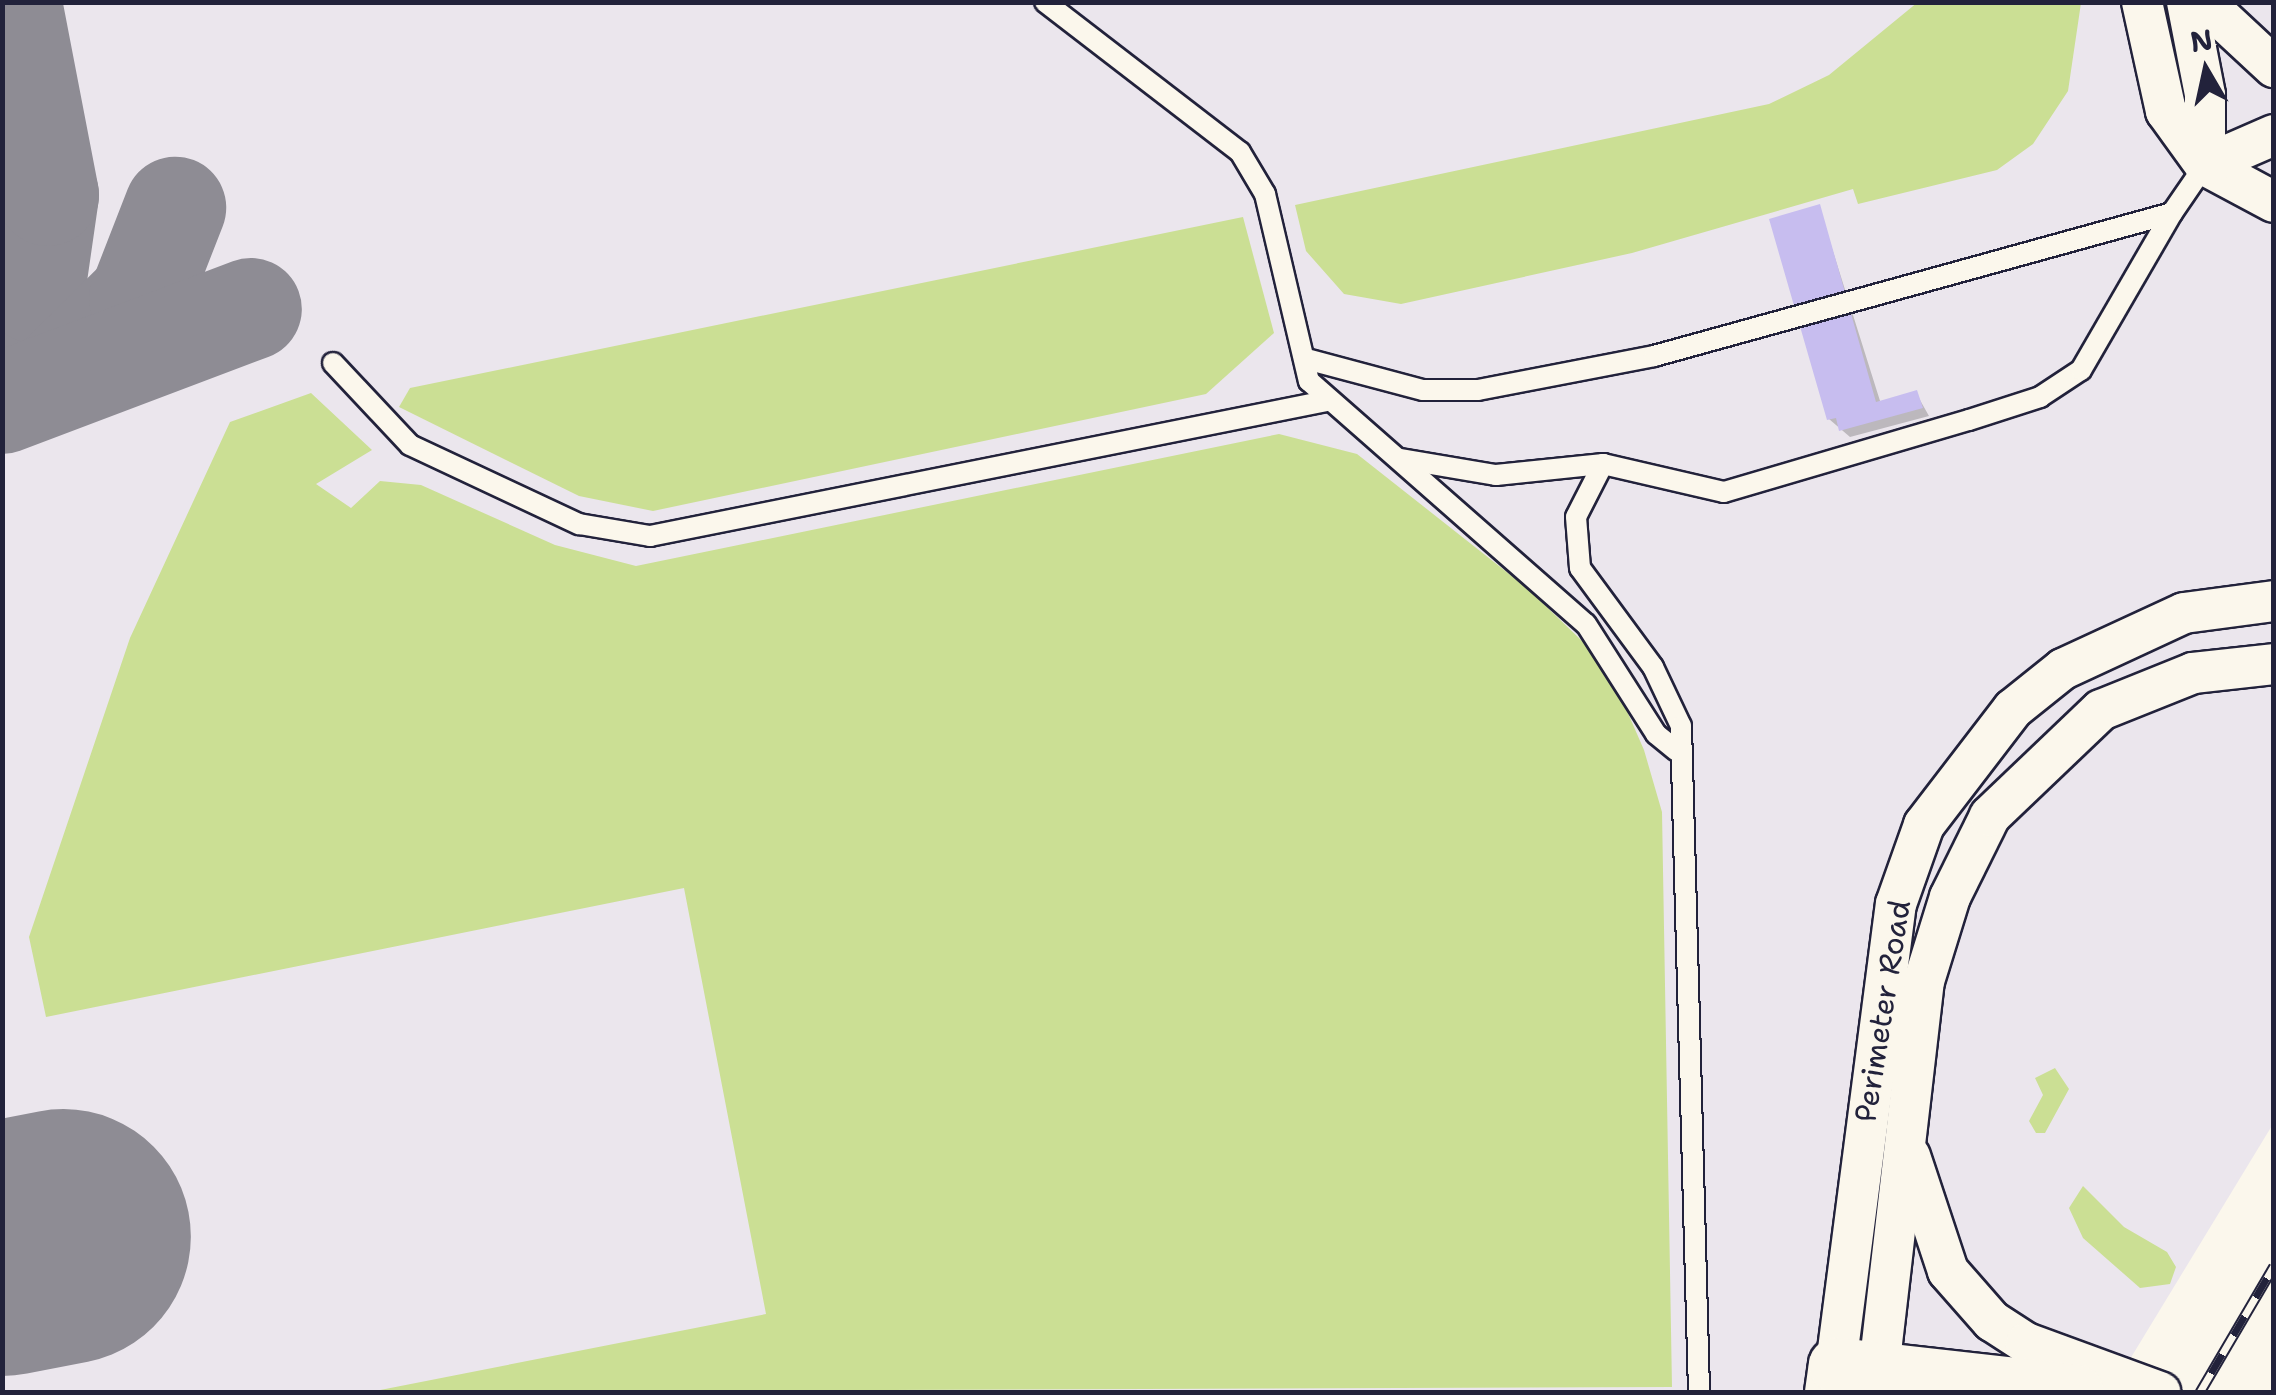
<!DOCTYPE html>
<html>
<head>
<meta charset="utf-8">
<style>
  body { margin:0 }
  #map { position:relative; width:2276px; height:1395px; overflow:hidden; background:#fbf7ec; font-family:"Shantell Sans",sans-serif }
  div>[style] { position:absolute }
  .built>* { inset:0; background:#ebe6ed }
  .green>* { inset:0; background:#cbdf94 }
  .shadow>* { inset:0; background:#0003 }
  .taxiway>* { height:102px; margin:-51px; padding:0 51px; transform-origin:51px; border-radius:51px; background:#8e8c94 }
  .runway>* { height:255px; margin:-127.5px; padding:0 127.5px; transform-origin:127.5px; border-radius:127.5px; background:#8e8c94 }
  .building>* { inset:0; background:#c7bdef }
  .roads { filter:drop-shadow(2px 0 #22223b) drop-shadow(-2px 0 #22223b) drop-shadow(0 2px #22223b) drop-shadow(0 -2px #22223b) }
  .lane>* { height:20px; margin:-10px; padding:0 10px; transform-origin:10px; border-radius:10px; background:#fbf7ec }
  .street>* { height:40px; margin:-20px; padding:0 20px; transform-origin:20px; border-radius:20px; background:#fbf7ec }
  .secondary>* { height:55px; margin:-27.5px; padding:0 27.5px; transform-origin:27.5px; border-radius:27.5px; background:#fbf7ec }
  .rail>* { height:11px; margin-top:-5.5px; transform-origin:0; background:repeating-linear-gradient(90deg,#fbf7ec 0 22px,#22223b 0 44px); box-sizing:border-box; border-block:2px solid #22223b }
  span { translate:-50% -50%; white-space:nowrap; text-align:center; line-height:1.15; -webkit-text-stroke:8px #fbf7ec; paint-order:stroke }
  .street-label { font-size:30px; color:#22223b }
  .frame { position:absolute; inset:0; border:5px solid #22223b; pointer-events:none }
  .north { position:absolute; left:2156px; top:20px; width:100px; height:100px; -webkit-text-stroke:8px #fbf7ec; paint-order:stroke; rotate:351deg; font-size:28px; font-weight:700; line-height:40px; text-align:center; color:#22223b }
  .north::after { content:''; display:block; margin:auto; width:35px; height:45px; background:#22223b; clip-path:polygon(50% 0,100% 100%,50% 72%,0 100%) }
</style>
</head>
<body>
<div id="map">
  <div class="built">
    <i style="clip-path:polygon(3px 3px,2273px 3px,2273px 1124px,2110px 1392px,3px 1392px)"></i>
  </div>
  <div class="green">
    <i style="clip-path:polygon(1918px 2px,2081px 3px,2068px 91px,2033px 144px,1997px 170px,1858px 204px,1853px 189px,1632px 253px,1401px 304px,1344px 294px,1306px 251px,1295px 205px,1769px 104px,1829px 75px)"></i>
    <i style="clip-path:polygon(1243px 217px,1274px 333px,1206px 394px,653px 511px,579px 496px,399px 407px,410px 388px)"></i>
    <i style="clip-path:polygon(311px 393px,372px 450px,316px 484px,351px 508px,380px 481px,421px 485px,555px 545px,636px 566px,1279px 434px,1357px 454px,1527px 588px,1607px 665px,1644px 750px,1662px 812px,1672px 1387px,370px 1392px,766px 1314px,684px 888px,46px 1017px,29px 937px,130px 638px,230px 422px)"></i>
    <i style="clip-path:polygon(2055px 1068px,2069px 1089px,2045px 1133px,2036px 1133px,2029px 1121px,2043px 1095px,2035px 1078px)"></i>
    <i style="clip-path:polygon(2083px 1186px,2124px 1227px,2167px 1252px,2176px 1267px,2170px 1284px,2140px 1288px,2083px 1238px,2069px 1208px)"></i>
  </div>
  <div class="shadow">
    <i style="clip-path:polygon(1819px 207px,1881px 404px,1916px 393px,1929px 416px,1850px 437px,1829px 419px)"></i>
  </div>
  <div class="taxiway">
    <i style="left:2px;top:352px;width:68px;rotate:-61.9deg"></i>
    <i style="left:34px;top:292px;width:98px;rotate:-81.8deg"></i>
    <i style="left:48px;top:195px;width:197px;rotate:-100.9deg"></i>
    <i style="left:63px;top:374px;width:108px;rotate:-44.6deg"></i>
    <i style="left:140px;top:298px;width:97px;rotate:-68.7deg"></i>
    <i style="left:2px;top:403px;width:266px;rotate:-20.7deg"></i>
  </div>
  <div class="runway">
    <i style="left:2px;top:1248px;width:62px;rotate:-11.1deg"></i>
  </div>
  <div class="building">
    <i style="clip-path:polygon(1820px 204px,1876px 402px,1917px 390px,1923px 408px,1839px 431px,1836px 418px,1827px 420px,1769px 219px)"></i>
  </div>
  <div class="roads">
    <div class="lane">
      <i style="left:1045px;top:2px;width:246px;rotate:37.6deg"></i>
      <i style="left:1240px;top:152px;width:49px;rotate:59.2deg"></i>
      <i style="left:1265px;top:194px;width:192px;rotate:76.8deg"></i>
      <i style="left:1309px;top:381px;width:368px;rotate:41.3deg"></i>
      <i style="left:1586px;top:624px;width:130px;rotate:57.5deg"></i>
      <i style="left:1656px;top:734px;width:26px;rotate:39deg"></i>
      <i style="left:1310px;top:360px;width:117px;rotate:14.9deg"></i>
      <i style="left:1423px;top:390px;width:55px"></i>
      <i style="left:1478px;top:390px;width:179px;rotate:-10.9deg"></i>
      <i style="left:1654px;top:356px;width:537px;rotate:-15.43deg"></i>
      <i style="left:2172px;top:213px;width:58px;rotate:-55.5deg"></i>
      <i style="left:333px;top:363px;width:112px;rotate:46.8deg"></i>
      <i style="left:410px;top:445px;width:187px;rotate:25.1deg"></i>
      <i style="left:579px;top:524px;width:72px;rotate:9.6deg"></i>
      <i style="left:650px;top:536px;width:689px;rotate:-11.29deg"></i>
      <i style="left:1401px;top:459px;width:96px;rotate:9.6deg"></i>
      <i style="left:1496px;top:475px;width:108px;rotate:-5.9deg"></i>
      <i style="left:1603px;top:464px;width:124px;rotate:13deg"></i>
      <i style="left:1724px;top:492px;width:255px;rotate:-16.4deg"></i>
      <i style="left:1969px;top:420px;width:75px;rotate:-17.9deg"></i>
      <i style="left:2040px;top:397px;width:49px;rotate:-33.4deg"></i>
      <i style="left:2081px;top:370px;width:181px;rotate:-59.9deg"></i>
      <i style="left:1603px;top:464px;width:59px;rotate:117deg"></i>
      <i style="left:1576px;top:517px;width:51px;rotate:85.5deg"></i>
      <i style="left:1580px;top:568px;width:123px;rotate:53.6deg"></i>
      <i style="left:1653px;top:667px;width:65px;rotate:64.6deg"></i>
      <i style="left:1681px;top:726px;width:666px;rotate:88.45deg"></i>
    </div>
    <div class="street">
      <i style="left:2142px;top:2px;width:112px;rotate:77.6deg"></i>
      <i style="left:2166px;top:111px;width:67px;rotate:54.2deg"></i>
      <i style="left:2205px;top:165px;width:78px;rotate:28.2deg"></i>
      <i style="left:2187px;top:2px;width:95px;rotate:79deg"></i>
      <i style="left:2205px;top:95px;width:70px;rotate:90deg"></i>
      <i style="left:2204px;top:2px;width:96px;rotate:42.9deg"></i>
      <i style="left:2205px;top:165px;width:75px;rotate:-23.5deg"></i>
      <i style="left:1910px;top:1156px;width:121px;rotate:71.7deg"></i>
      <i style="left:1948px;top:1271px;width:67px;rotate:48.7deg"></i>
      <i style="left:1992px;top:1321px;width:40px;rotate:32.9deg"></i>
      <i style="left:2026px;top:1343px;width:143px;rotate:20.1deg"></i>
      <i style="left:1836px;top:1365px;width:465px;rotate:-82.6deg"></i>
      <i style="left:1896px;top:904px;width:84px;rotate:-70.5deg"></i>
      <i style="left:1924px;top:825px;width:146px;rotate:-52.5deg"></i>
      <i style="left:2013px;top:709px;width:64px;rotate:-38.7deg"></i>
      <i style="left:2063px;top:669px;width:133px;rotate:-24.8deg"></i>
      <i style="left:2184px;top:613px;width:91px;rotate:-7.6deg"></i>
      <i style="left:1879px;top:1369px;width:391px;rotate:-83.4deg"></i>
      <i style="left:1924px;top:981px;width:88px;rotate:-72.8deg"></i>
      <i style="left:1950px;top:897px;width:90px;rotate:-63.7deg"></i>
      <i style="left:1990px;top:816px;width:153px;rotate:-43.7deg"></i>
      <i style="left:2101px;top:710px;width:99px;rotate:-21.9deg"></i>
      <i style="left:2193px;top:673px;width:81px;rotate:-6.3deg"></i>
    </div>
    <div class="secondary">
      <i style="left:1832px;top:1392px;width:27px;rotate:-82deg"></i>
      <i style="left:1836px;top:1365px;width:241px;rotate:6.4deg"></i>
    </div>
  </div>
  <div class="rail">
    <i style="left:2200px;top:1392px;width:146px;rotate:-59.6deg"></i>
  </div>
  <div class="street-label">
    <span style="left:1883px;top:1011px;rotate:-81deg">Perimeter Road</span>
  </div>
  <div class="frame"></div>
  <div class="north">N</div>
</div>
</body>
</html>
